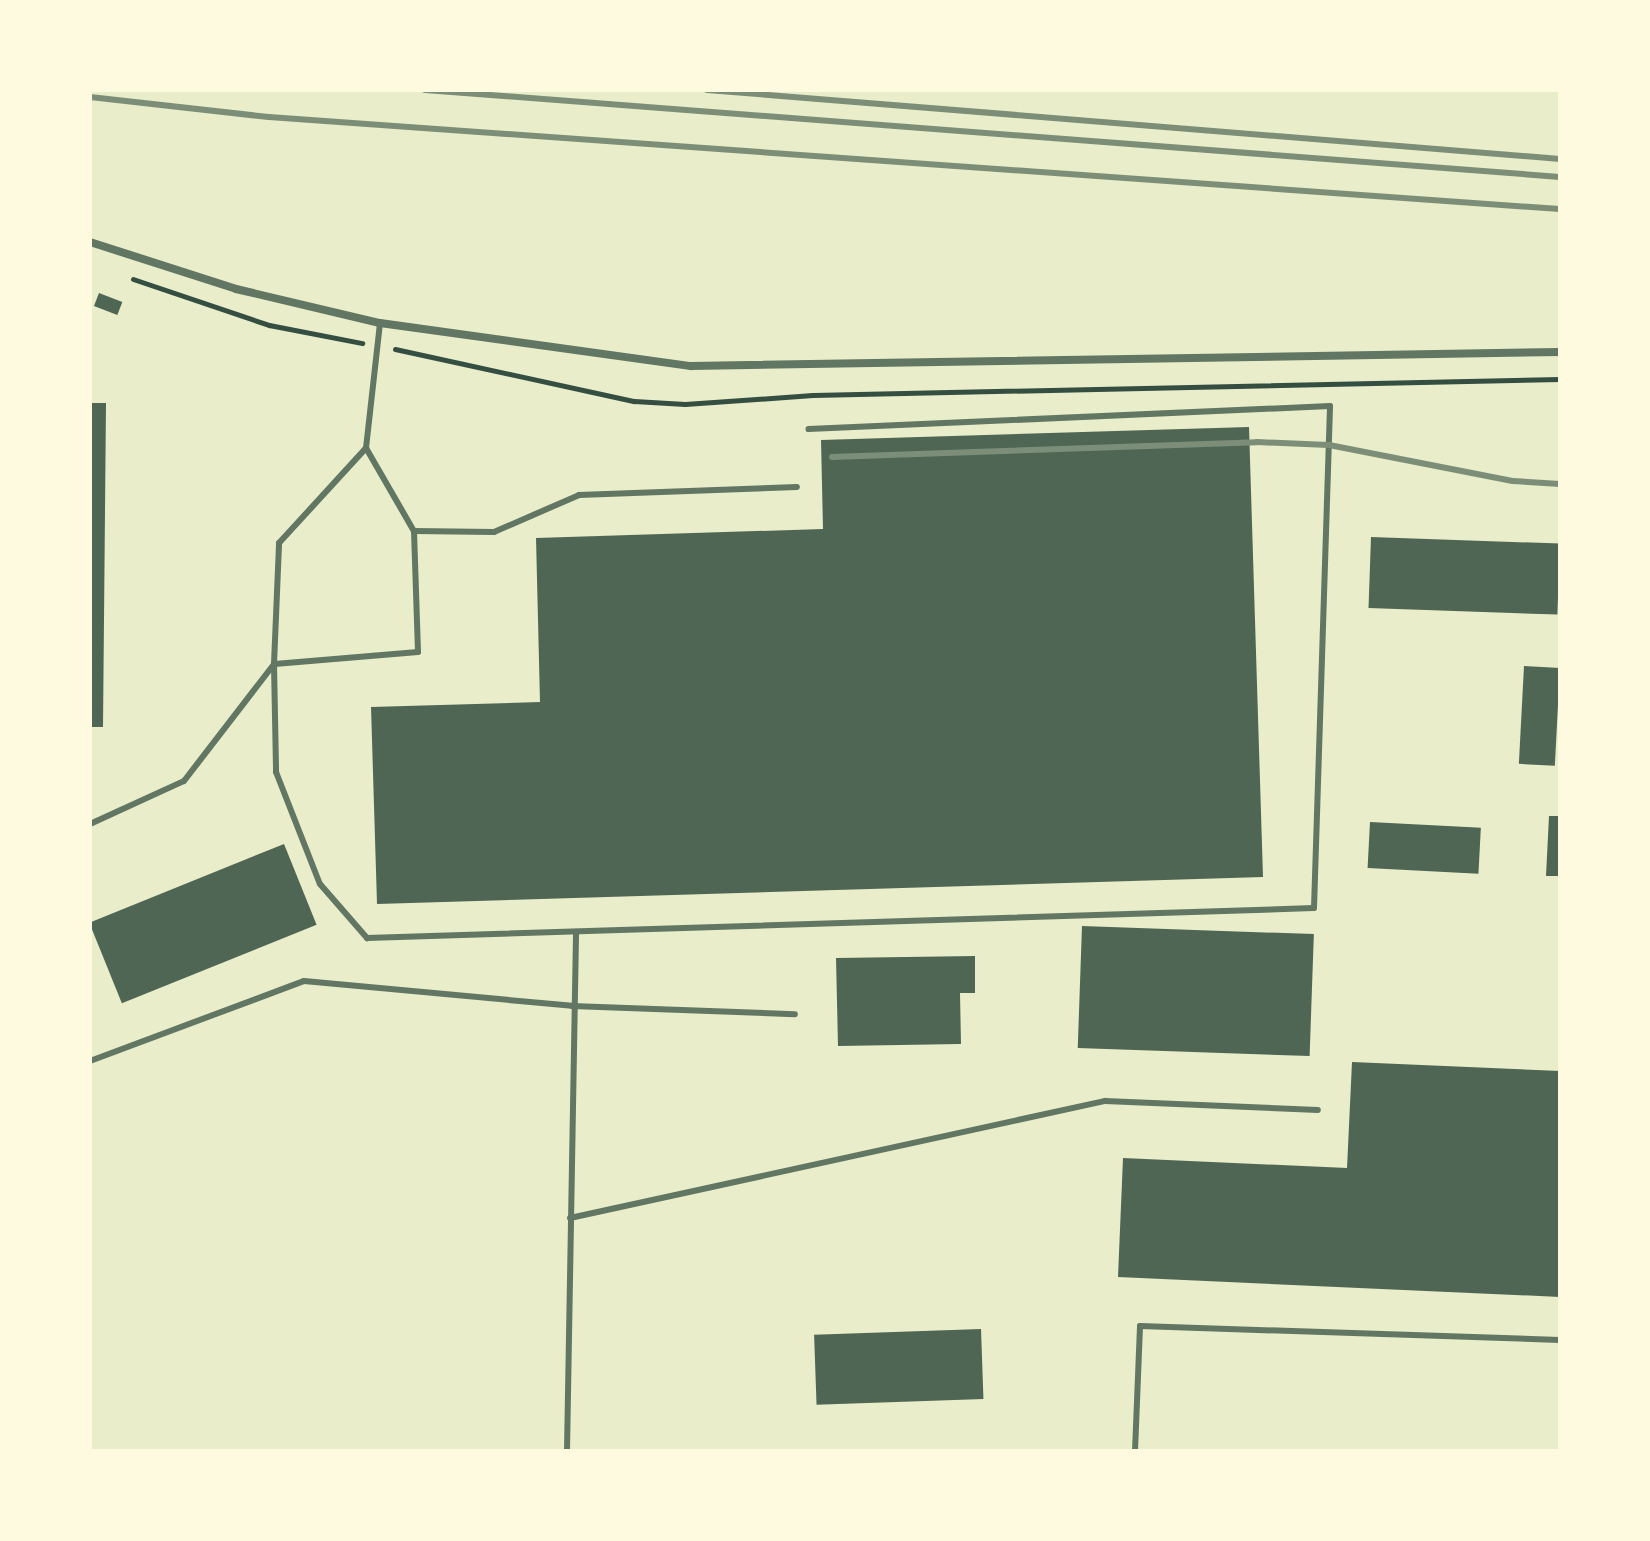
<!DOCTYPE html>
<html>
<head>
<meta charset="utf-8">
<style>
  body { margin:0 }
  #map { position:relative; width:1650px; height:1541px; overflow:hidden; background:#e9edc9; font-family:"Alegreya Sans",sans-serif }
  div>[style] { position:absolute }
  .building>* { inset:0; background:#4f6655; transform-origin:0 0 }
  .path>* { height:5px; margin:-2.5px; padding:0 2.5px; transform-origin:2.5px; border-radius:2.5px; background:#344e41 }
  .service>* { height:6px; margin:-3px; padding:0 3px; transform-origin:3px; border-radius:3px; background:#617663 }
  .minor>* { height:8px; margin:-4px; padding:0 4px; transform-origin:4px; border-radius:4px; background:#617663 }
  .rail>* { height:6px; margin:-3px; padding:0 3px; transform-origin:3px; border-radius:3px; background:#7c8e77 }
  span { translate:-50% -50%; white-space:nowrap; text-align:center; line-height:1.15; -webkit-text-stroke:8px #fefae0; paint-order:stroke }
  .frame { position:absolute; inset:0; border:92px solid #fefae0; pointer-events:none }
</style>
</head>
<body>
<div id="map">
  <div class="building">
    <i style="left:99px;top:293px;width:25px;height:14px;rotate:21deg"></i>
    <i style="clip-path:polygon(90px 403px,106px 403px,103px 727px,90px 727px)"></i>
    <i style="clip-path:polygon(1249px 427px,1263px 877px,377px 904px,371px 707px,540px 702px,536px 538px,823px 529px,821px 440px)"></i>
    <i style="left:1371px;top:537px;width:189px;height:71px;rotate:2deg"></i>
    <i style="left:1524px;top:666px;width:36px;height:98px;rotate:3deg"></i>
    <i style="clip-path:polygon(1549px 816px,1560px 816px,1560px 876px,1546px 876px)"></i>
    <i style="left:1370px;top:822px;width:111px;height:46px;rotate:3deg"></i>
    <i style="left:284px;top:844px;width:87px;height:210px;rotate:68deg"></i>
    <i style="left:1082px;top:926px;width:232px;height:122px;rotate:2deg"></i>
    <i style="clip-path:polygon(975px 956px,975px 993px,960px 993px,961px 1044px,838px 1046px,836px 958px)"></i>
    <i style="clip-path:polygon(1352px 1062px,1560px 1071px,1560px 1297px,1118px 1277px,1123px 1158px,1347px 1168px)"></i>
    <i style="left:981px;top:1329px;width:70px;height:167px;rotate:88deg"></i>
  </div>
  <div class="path">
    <i style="left:133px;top:279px;width:144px;rotate:18.7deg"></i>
    <i style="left:269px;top:325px;width:95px;rotate:11deg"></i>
    <i style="left:395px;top:349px;width:245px;rotate:12.3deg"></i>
    <i style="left:634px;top:401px;width:51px;rotate:3.4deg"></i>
    <i style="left:685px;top:404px;width:128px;rotate:-4deg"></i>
    <i style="left:813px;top:395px;width:747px;rotate:-1.23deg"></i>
  </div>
  <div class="service">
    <i style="left:366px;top:448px;width:96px;rotate:60deg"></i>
    <i style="left:414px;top:531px;width:80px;rotate:0.7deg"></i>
    <i style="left:494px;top:532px;width:93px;rotate:-23.5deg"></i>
    <i style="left:579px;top:495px;width:218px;rotate:-2.1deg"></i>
    <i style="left:414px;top:531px;width:121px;rotate:88.1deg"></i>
    <i style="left:418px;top:652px;width:144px;rotate:175.2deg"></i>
    <i style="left:274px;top:664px;width:108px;rotate:88.9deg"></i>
    <i style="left:276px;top:772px;width:120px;rotate:68.6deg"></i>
    <i style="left:320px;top:884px;width:72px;rotate:49deg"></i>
    <i style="left:367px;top:938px;width:947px;rotate:-1.81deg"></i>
    <i style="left:1314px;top:908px;width:502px;rotate:-88.17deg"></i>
    <i style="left:1330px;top:406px;width:522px;rotate:177.47deg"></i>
    <i style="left:90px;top:824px;width:103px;rotate:-24.6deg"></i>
    <i style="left:184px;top:781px;width:148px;rotate:-52.4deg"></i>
    <i style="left:274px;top:664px;width:121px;rotate:-87.6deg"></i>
    <i style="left:279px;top:543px;width:129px;rotate:-47.5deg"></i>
    <i style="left:366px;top:448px;width:126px;rotate:-83.6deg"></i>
    <i style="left:90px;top:1061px;width:228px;rotate:-20.5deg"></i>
    <i style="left:304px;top:981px;width:269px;rotate:5.3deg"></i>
    <i style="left:572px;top:1006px;width:223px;rotate:2.1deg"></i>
    <i style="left:570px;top:1218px;width:548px;rotate:-12.34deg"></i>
    <i style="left:1105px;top:1101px;width:213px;rotate:2.4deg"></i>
    <i style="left:567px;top:1451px;width:518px;rotate:-89deg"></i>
    <i style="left:1135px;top:1451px;width:125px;rotate:-87.7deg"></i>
    <i style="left:1140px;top:1326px;width:420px;rotate:1.9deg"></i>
  </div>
  <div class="minor">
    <i style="left:90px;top:242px;width:153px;rotate:17.8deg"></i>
    <i style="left:236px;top:289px;width:148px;rotate:13.3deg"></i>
    <i style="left:380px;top:323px;width:314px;rotate:7.9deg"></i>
    <i style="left:691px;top:366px;width:869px;rotate:-0.92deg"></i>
  </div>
  <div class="rail">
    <i style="left:425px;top:90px;width:1138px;rotate:4.38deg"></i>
    <i style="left:707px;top:90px;width:856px;rotate:4.62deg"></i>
    <i style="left:90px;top:97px;width:180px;rotate:6.4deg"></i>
    <i style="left:269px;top:117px;width:1294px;rotate:4.08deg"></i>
    <i style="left:832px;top:457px;width:425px;rotate:-2deg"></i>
    <i style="left:1257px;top:442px;width:72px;rotate:2.4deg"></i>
    <i style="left:1329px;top:445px;width:187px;rotate:11.1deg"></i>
    <i style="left:1513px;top:481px;width:47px;rotate:3.7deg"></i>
  </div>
  <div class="frame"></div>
</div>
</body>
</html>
